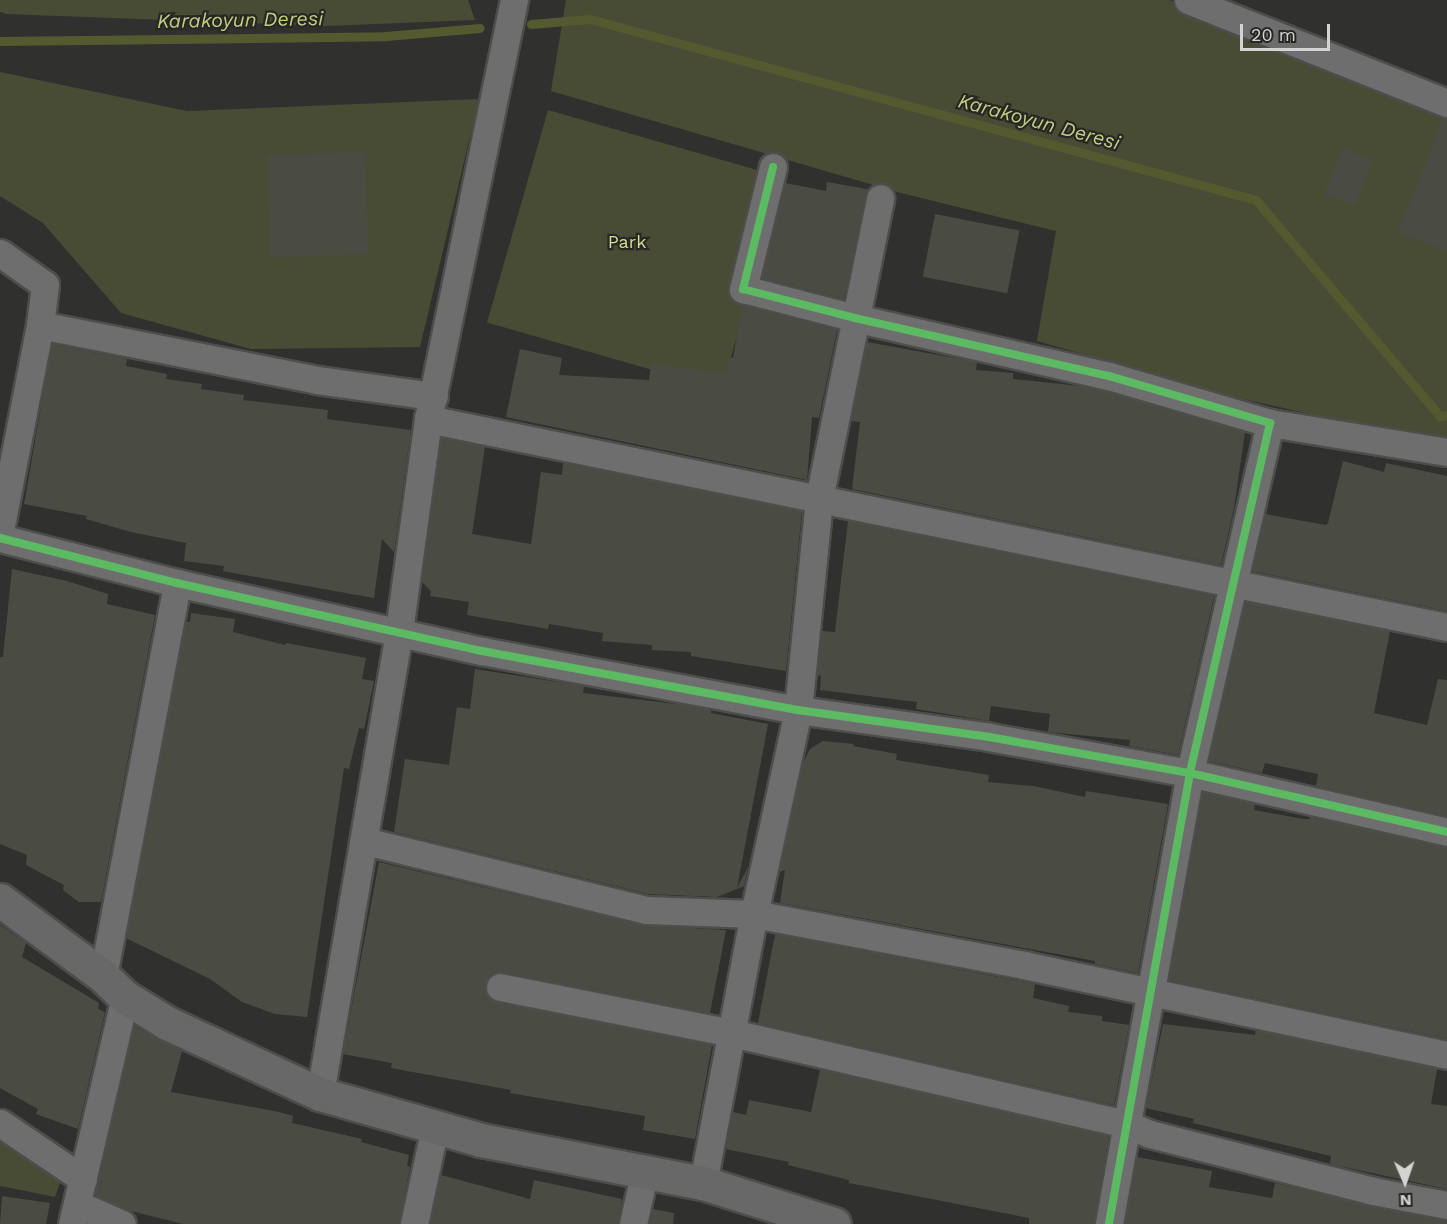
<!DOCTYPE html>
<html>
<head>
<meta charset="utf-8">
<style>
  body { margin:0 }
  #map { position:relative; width:1447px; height:1224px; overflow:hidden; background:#30312f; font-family:"Work Sans",sans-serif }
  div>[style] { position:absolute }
  .green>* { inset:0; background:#494c34; transform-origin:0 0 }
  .stream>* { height:9px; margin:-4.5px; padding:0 4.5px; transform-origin:4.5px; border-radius:4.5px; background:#55592f }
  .building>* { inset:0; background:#4a4c43; transform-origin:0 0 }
  .roads { filter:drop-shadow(2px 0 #4d4e4c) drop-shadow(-2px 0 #4d4e4c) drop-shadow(0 2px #4d4e4c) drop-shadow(0 -2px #4d4e4c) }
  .street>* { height:27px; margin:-13.5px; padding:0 13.5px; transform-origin:13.5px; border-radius:13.5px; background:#6e6e6f }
  .secondary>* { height:33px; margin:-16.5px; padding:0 16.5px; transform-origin:16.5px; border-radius:16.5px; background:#676867 }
  .cycleway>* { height:8px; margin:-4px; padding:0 4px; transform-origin:4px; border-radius:4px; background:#5cba63 }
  span { translate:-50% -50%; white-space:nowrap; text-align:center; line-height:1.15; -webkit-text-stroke:4.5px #272824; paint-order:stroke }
  .park-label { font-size:18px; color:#d6dd92 }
  .water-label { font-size:20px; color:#c5cc82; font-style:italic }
  .north { position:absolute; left:1375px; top:1152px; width:60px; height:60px; -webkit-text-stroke:4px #272824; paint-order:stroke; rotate:178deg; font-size:16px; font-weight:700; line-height:24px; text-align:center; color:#d3d3d1 }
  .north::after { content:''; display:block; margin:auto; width:21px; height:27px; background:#d3d3d1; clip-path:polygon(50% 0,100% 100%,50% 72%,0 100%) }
  .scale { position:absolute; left:1240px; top:24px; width:90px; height:27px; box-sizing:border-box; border:3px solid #d3d3d1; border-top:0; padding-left:8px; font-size:18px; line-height:21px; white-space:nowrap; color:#d3d3d1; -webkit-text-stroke:4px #272824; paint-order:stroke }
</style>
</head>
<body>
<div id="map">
  <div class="green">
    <i style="clip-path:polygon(0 0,468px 0,475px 20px,325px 26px,7px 14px,0 12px)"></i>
    <i style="clip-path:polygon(566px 0,1169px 0,1447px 116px,1447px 441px,1358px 425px,1226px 395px,1037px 341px,1056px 231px,901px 193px,551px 91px)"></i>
    <i style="clip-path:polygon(0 72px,187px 111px,479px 99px,420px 347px,251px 349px,121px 313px,43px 223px,0 196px)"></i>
    <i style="left:548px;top:110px;width:244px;height:221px;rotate:16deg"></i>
    <i style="clip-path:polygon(0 1142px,60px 1182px,55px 1197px,0 1186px)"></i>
  </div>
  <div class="stream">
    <i style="left:531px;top:24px;width:59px;rotate:-4.8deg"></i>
    <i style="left:590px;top:19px;width:690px;rotate:15.2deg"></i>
    <i style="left:1256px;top:200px;width:284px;rotate:49.6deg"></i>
    <i style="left:1440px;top:416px;width:7px;rotate:-8deg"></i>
    <i style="left:0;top:41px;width:386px;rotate:-0.7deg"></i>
    <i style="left:386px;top:36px;width:94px;rotate:-4.9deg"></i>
  </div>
  <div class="building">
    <i style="clip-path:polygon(1443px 118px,1447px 118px,1447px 251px,1398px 232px)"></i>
    <i style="left:1342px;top:148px;width:33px;height:49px;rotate:21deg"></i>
    <i style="left:365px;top:152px;width:102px;height:98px;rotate:88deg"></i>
    <i style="clip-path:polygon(827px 182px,867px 189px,844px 299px,762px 278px,785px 183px,826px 191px)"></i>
    <i style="left:935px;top:214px;width:86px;height:64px;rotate:11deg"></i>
    <i style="clip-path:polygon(742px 305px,837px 330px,819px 418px,812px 417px,807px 480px,506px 417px,520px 349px,562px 358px,559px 375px,649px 380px,651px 364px,726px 373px,729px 357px,733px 358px)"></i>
    <i style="clip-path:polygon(867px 342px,977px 362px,976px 370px,1013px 373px,1013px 379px,1080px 386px,1105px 391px,1245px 432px,1234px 508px,1221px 565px,852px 489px,860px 422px,851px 421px)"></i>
    <i style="clip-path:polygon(52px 344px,127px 359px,126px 366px,167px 374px,166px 379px,202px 384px,201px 389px,244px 395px,243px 400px,328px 410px,327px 419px,411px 430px,394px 552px,382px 539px,374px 598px,223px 571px,224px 566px,184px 561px,186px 543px,131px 532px,86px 519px,87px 516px,24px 504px)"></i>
    <i style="clip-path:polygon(441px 438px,485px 447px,472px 534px,531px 544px,541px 472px,562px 475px,563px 463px,802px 511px,786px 671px,691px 656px,691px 652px,652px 650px,652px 645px,602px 641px,603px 633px,549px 624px,548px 629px,467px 615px,469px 602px,430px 596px,431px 591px,422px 582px)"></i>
    <i style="clip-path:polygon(1343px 461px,1384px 472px,1386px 463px,1447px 476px,1447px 611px,1252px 571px,1265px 514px,1326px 525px,1328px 523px)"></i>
    <i style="clip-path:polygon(848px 521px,1214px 596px,1178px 755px,1129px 746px,1130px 740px,1048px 732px,1050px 714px,991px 706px,989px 721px,916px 709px,917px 702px,820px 690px,821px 676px,817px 675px,822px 631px,835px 632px)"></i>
    <i style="clip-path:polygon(12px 569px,67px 581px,108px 594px,107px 604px,155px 615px,101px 902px,79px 902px,63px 890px,64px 885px,26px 865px,27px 855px,0 844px,0 657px,3px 657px)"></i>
    <i style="clip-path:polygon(1245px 602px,1390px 631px,1374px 713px,1427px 725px,1438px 679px,1447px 680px,1447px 816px,1316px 786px,1318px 774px,1265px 763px,1262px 773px,1209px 761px)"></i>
    <i style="clip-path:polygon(191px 613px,235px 619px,233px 632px,285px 645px,286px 643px,366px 658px,362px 679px,374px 681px,364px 729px,359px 728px,349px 769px,344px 768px,307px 1017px,275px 1014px,242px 1002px,210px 979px,126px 938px,186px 622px,190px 622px)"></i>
    <i style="clip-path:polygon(475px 669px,584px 686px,583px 693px,693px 706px,711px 710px,711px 713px,768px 724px,737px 888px,748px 867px,744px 886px,717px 897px,648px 894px,394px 832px,405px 759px,449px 765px,457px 707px,470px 709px)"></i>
    <i style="clip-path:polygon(823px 741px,854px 744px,853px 746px,897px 754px,896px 760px,989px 775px,988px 782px,1033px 786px,1085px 797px,1086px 791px,1168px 804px,1138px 973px,1095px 964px,1095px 961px,780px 903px,785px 870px,779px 872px,803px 763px,810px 749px)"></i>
    <i style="clip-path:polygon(1203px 792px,1255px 804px,1254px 810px,1304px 819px,1309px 819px,1310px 817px,1447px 847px,1447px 1039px,1169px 980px)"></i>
    <i style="clip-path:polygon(379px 862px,642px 925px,726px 930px,710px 1013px,503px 972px,489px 976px,485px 985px,489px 998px,497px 1002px,712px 1045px,695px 1139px,643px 1130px,645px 1116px,510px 1093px,511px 1090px,391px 1068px,392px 1063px,343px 1054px)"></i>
    <i style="clip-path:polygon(0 925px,26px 943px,22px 957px,99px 1003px,98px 1009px,105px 1012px,78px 1129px,36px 1114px,38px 1109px,0 1088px)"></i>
    <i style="clip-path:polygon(775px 934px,1035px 984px,1033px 998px,1069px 1006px,1068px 1012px,1102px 1016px,1102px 1021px,1129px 1025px,1114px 1105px,758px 1023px)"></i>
    <i style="clip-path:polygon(1163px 1024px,1255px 1035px,1256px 1030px,1437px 1069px,1431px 1104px,1447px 1106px,1447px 1189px,1330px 1164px,1331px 1156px,1193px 1123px,1194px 1119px,1146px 1108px)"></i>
    <i style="clip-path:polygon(134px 1026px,182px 1051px,171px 1092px,279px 1112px,293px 1116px,292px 1123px,362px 1139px,361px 1142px,409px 1155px,407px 1166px,410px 1167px,399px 1224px,183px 1224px,131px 1211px,95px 1195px)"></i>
    <i style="clip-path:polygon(820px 1070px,1109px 1136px,1094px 1224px,1029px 1224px,1029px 1218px,849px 1183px,849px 1180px,788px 1165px,789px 1162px,726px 1149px,733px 1112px,746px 1115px,749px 1100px,811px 1112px)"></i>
    <i style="clip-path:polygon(1137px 1157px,1212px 1171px,1209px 1187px,1272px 1198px,1275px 1183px,1370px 1206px,1447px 1220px,1447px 1224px,1125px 1224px)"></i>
    <i style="clip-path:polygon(441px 1175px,530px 1199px,534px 1180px,622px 1199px,618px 1224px,430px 1224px)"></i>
    <i style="clip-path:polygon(2px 1196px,50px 1203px,46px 1224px,0 1224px)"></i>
    <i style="clip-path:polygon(653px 1209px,674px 1213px,673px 1224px,649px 1224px)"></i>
  </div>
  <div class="roads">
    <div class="street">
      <i style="left:1188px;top:0;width:279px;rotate:21.7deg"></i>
      <i style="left:773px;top:167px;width:126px;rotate:103.8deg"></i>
      <i style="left:743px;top:289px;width:116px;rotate:14.5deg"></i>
      <i style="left:855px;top:318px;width:261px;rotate:12.9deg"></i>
      <i style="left:1109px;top:376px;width:168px;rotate:16.3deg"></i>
      <i style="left:1270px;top:423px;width:359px;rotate:102.9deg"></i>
      <i style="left:1190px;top:773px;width:458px;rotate:100.2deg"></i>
      <i style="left:0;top:253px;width:55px;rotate:35.4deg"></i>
      <i style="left:45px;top:285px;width:40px;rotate:97.1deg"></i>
      <i style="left:40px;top:325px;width:209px;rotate:101deg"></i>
      <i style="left:40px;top:325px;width:282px;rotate:11.2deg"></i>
      <i style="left:317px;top:380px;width:118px;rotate:7.8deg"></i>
      <i style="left:428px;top:419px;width:1040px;rotate:11.54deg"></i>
      <i style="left:1270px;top:423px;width:179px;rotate:9.3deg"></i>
      <i style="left:0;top:538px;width:183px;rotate:14.3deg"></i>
      <i style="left:177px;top:583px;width:312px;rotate:12.6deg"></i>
      <i style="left:482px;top:651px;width:321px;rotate:10.6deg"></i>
      <i style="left:798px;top:710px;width:193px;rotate:8deg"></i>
      <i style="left:989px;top:737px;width:204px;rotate:10.2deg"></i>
      <i style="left:1190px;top:773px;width:264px;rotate:12.9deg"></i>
      <i style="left:365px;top:841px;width:289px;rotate:13.8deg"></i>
      <i style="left:646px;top:910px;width:108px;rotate:2.1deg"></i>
      <i style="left:754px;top:914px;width:275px;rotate:10.7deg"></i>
      <i style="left:1024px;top:965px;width:432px;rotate:12deg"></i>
      <i style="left:103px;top:976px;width:400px;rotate:-79.3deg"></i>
      <i style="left:500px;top:987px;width:237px;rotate:11.2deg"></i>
      <i style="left:732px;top:1033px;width:404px;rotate:13deg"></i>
      <i style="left:1126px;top:1124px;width:26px;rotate:23deg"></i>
      <i style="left:1150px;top:1134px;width:230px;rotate:14.3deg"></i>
      <i style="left:1373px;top:1191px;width:75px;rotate:10.7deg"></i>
      <i style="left:320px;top:1094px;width:470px;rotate:-80.3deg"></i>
      <i style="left:399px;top:631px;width:214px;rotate:-82.2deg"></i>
      <i style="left:428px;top:419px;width:428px;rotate:-78.4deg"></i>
      <i style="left:0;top:1123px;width:100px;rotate:34deg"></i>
      <i style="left:703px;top:1183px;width:274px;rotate:-79.3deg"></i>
      <i style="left:754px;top:914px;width:209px;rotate:-77.8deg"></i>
      <i style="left:798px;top:710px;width:212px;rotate:-84.3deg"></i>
      <i style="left:819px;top:499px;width:307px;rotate:-78.5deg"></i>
      <i style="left:77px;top:1204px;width:49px;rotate:24deg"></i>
      <i style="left:72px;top:1224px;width:233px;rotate:-76.9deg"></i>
      <i style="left:414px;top:1224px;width:99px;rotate:-77.8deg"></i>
      <i style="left:633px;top:1224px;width:55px;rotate:-77.5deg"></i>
    </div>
    <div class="secondary">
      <i style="left:0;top:900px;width:128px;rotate:36.4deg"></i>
      <i style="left:103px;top:976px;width:30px;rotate:44deg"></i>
      <i style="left:125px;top:997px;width:49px;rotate:31.8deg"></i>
      <i style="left:167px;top:1023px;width:169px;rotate:24.9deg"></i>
      <i style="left:320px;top:1094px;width:167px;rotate:15.9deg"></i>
      <i style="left:481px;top:1140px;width:226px;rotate:11deg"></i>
      <i style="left:703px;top:1183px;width:137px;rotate:17.4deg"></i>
    </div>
  </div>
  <div class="cycleway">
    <i style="left:773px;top:167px;width:126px;rotate:103.8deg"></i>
    <i style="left:743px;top:289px;width:116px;rotate:14.5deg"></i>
    <i style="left:855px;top:318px;width:261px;rotate:12.9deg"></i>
    <i style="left:1109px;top:376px;width:168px;rotate:16.3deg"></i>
    <i style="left:1270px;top:423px;width:359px;rotate:102.9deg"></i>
    <i style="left:1190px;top:773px;width:458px;rotate:100.2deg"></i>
    <i style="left:0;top:538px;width:183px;rotate:14.3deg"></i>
    <i style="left:177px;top:583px;width:312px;rotate:12.6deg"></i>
    <i style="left:482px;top:651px;width:321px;rotate:10.6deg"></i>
    <i style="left:798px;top:710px;width:193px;rotate:8deg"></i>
    <i style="left:989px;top:737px;width:204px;rotate:10.2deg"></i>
    <i style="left:1190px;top:773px;width:264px;rotate:12.9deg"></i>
  </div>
  <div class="park-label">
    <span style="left:627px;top:242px">Park</span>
  </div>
  <div class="water-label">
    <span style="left:240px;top:20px;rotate:-1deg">Karakoyun Deresi</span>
    <span style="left:1039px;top:122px;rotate:15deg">Karakoyun Deresi</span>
  </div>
  <div class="north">N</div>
  <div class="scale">20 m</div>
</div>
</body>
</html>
